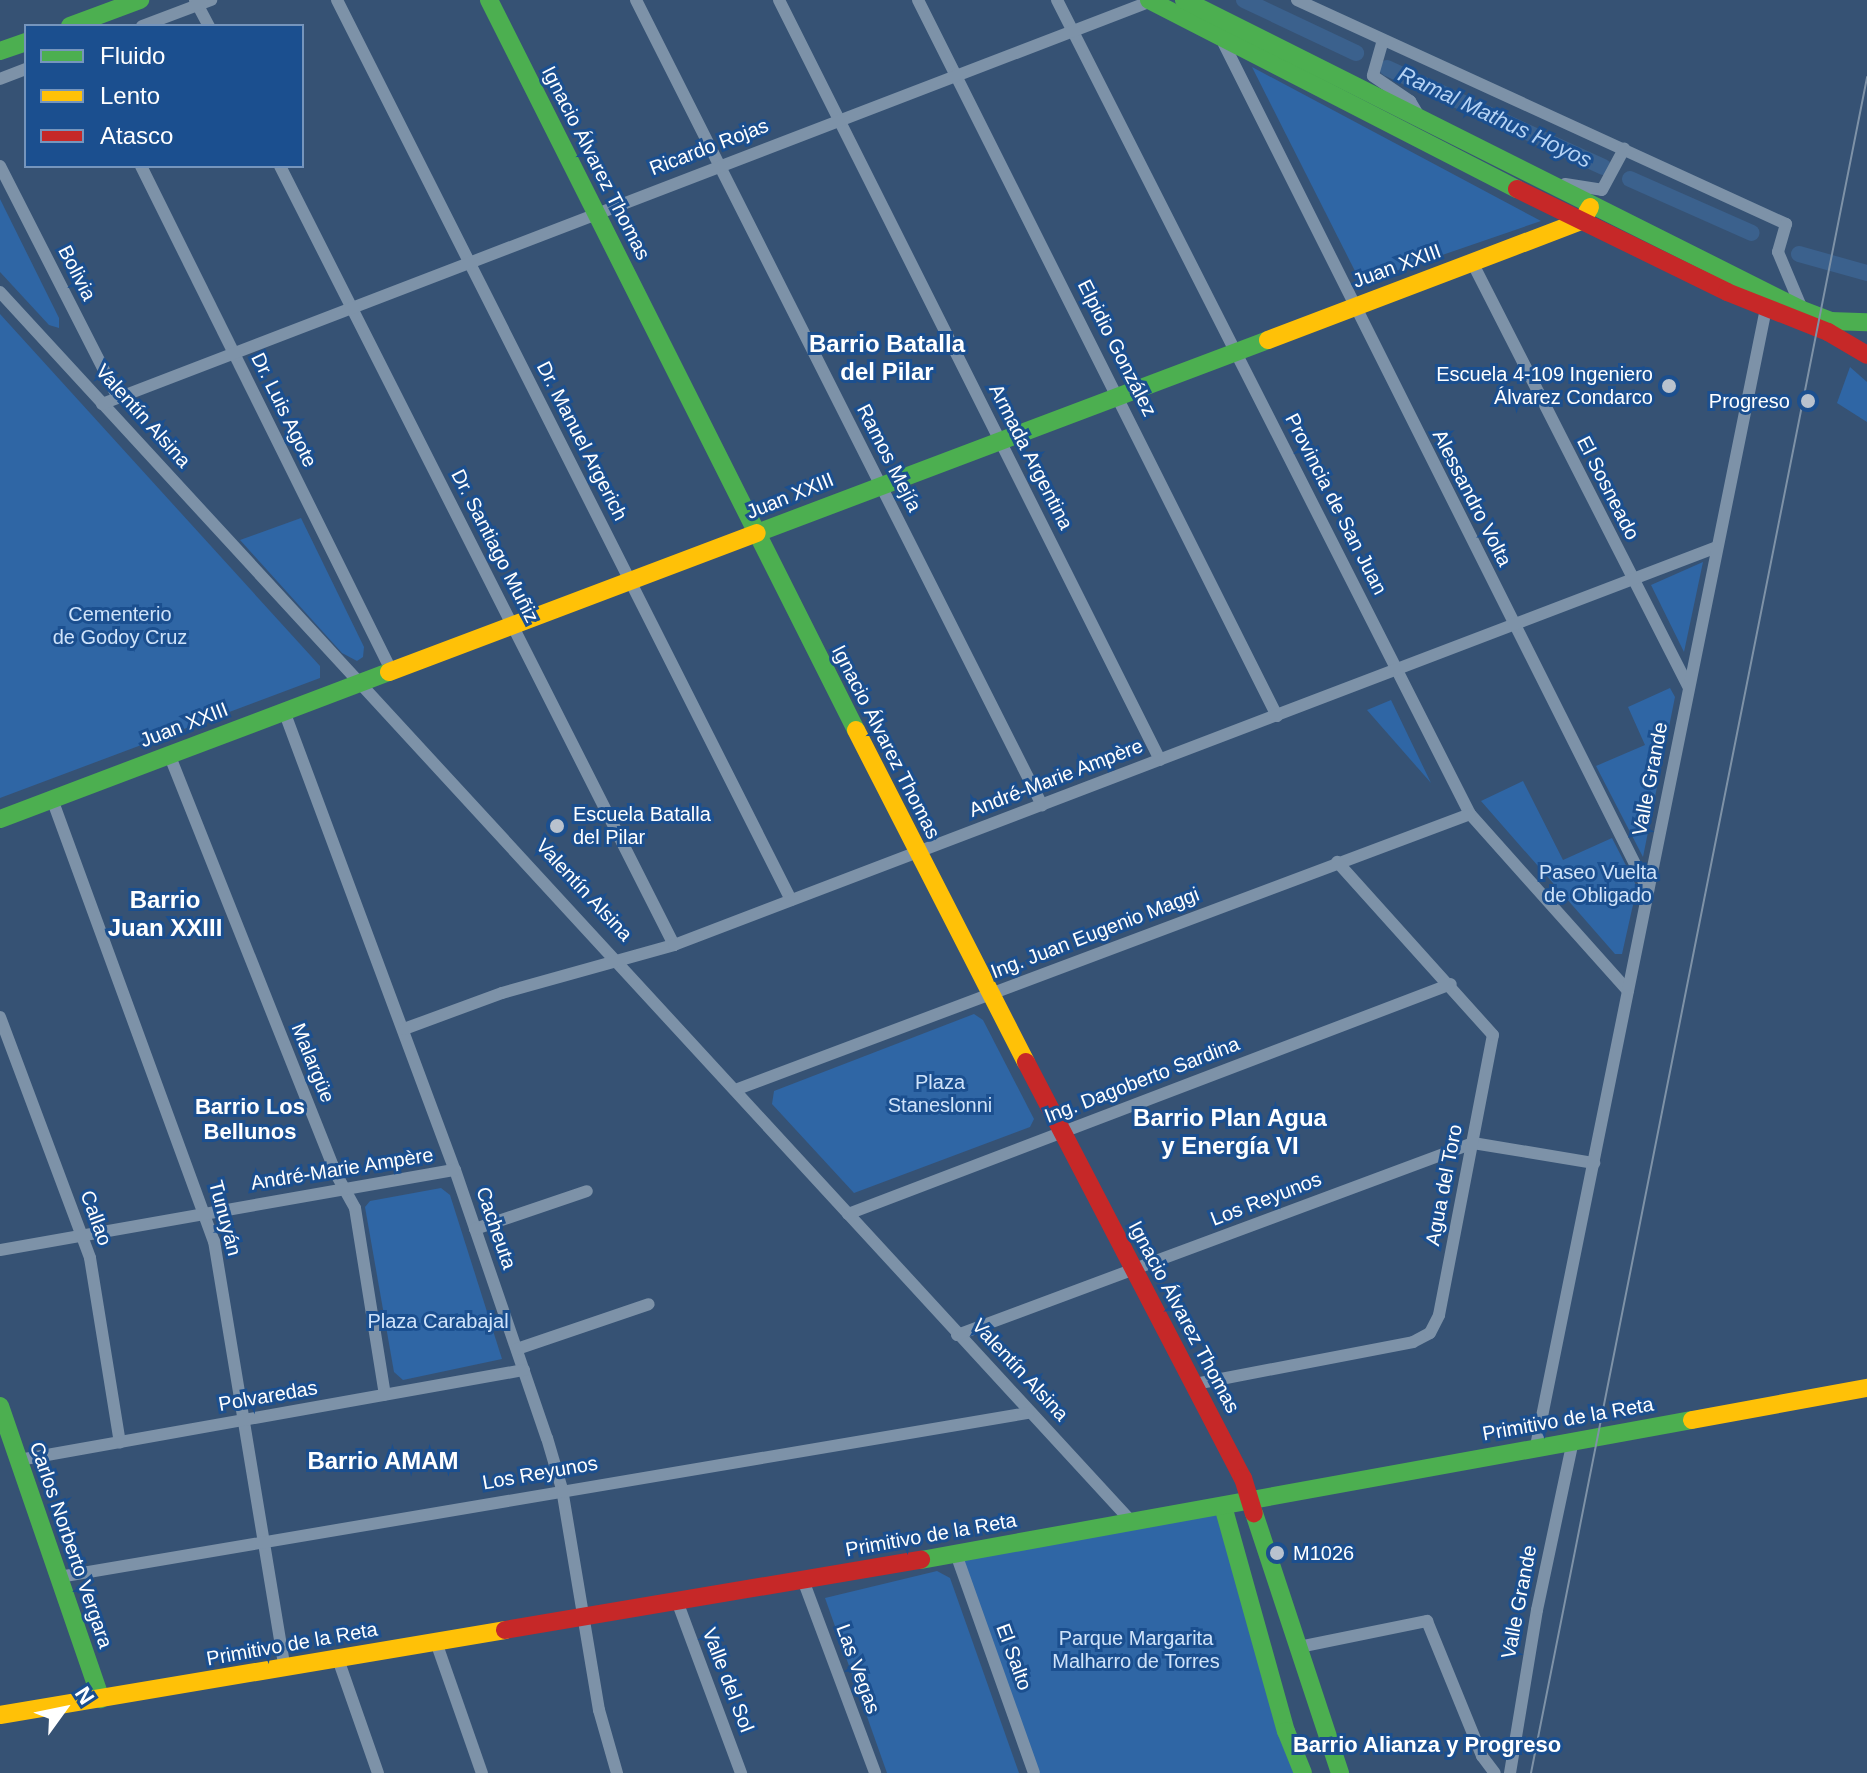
<!DOCTYPE html>
<html>
<head>
<meta charset="utf-8">
<style>
  body { margin:0 }
  #map { position:relative; width:1867px; height:1773px; overflow:hidden; background:#365274; font-family:Arial,sans-serif }
  div>[style] { position:absolute }
  .green>* { inset:0; background:#2f66a5 }
  .canal>* { height:16px; margin:-8px; padding:0 8px; transform-origin:8px; border-radius:8px; background:#3b618d }
  .street>* { height:12px; margin:-6px; padding:0 6px; transform-origin:6px; border-radius:6px; background:#7d92a8 }
  .fast>* { height:18px; margin:-9px; padding:0 9px; transform-origin:9px; border-radius:9px; background:#4caf50 }
  .slow>* { height:18px; margin:-9px; padding:0 9px; transform-origin:9px; border-radius:9px; background:#ffc107 }
  .jam>* { height:18px; margin:-9px; padding:0 9px; transform-origin:9px; border-radius:9px; background:#c62828 }
  .tram>* { height:2px; margin:-1px; padding:0 1px; transform-origin:1px; border-radius:1px; background:#7e92a7 }
  .dots>* { width:22px; height:22px; translate:-50% -50%; box-sizing:border-box; border:4px solid #1b4f8f; border-radius:50% }
  span { translate:-50% -50%; white-space:nowrap; text-align:center; line-height:1.15; -webkit-text-stroke:6px #1b4f8f; paint-order:stroke }
  .street-label { font-size:20px; color:#fff }
  .poi-label { font-size:20px; color:#fff }
  .right { translate:-100% -50%; text-align:right }
  .left { translate:0 -50%; text-align:left }
  .park-label { font-size:20px; color:#cfe3fa }
  .water-label { font-size:22px; color:#b5d3f5; font-style:italic }
  .neighbourhood-label { font-size:22px; color:#fff; font-weight:700 }
  .quarter-label { font-size:24px; color:#fff; font-weight:700 }
  .legend { position:absolute; left:24px; top:24px; width:280px; height:144px; box-sizing:border-box; background:#1b4f8f; border:2px solid #7695bc; margin:0; padding:10px 14px; list-style:none; font-size:24px; color:#fff }
  .legend li { display:flex; align-items:center; gap:16px; height:40px }
  .legend b { width:40px; border:2px solid #7695bc }
  .north { position:absolute; left:24px; top:1669px; width:80px; height:80px; -webkit-text-stroke:6px #1b4f8f; paint-order:stroke; rotate:57deg; font-size:22px; font-weight:700; line-height:32px; text-align:center; color:#fff }
  .north::after { content:''; display:block; margin:auto; width:28px; height:36px; background:#fff; clip-path:polygon(50% 0,100% 100%,50% 72%,0 100%) }
</style>
</head>
<body>
<div id="map">
  <div class="green">
    <i style="clip-path:polygon(1252px 67px,1541px 221px,1361px 283px)"></i>
    <i style="clip-path:polygon(0 199px,59px 318px,59px 328px,49px 325px,0 272px)"></i>
    <i style="clip-path:polygon(0 314px,320px 666px,320px 678px,0 798px)"></i>
    <i style="clip-path:polygon(1850px 367px,1867px 382px,1867px 422px,1837px 403px)"></i>
    <i style="clip-path:polygon(301px 518px,364px 647px,363px 657px,357px 661px,342px 653px,240px 540px)"></i>
    <i style="clip-path:polygon(1703px 562px,1684px 652px,1651px 585px)"></i>
    <i style="clip-path:polygon(1670px 688px,1675px 697px,1643px 857px,1596px 766px,1645px 745px,1628px 707px)"></i>
    <i style="clip-path:polygon(1391px 700px,1431px 783px,1367px 710px)"></i>
    <i style="clip-path:polygon(1523px 781px,1563px 860px,1612px 838px,1637px 887px,1622px 954px,1615px 954px,1481px 801px)"></i>
    <i style="clip-path:polygon(974px 1014px,983px 1020px,1034px 1119px,1030px 1127px,854px 1193px,772px 1104px,774px 1091px)"></i>
    <i style="clip-path:polygon(441px 1188px,450px 1195px,502px 1359px,403px 1380px,394px 1372px,365px 1207px,370px 1201px)"></i>
    <i style="clip-path:polygon(1223px 1506px,1303px 1773px,1034px 1773px,956px 1554px)"></i>
    <i style="clip-path:polygon(937px 1571px,950px 1578px,1019px 1773px,887px 1773px,825px 1598px)"></i>
  </div>
  <div class="canal">
    <i style="left:1244px;top:0;width:124px;rotate:25.3deg"></i>
    <i style="left:1387px;top:68px;width:238px;rotate:24.6deg"></i>
    <i style="left:1630px;top:179px;width:133px;rotate:23.9deg"></i>
    <i style="left:1799px;top:254px;width:71px;rotate:15.6deg"></i>
  </div>
  <div class="street">
    <i style="left:195px;top:0;width:30px;rotate:62deg"></i>
    <i style="left:337px;top:0;width:1008px;rotate:63.23deg"></i>
    <i style="left:636px;top:0;width:902px;rotate:63.24deg"></i>
    <i style="left:779px;top:0;width:850px;rotate:63.37deg"></i>
    <i style="left:918px;top:0;width:801px;rotate:63.37deg"></i>
    <i style="left:1057px;top:0;width:913px;rotate:63.1deg"></i>
    <i style="left:1470px;top:814px;width:237px;rotate:48.2deg"></i>
    <i style="left:1297px;top:0;width:538px;rotate:24.61deg"></i>
    <i style="left:1786px;top:224px;width:29px;rotate:106deg"></i>
    <i style="left:1778px;top:252px;width:62px;rotate:67.2deg"></i>
    <i style="left:142px;top:26px;width:74px;rotate:-20.6deg"></i>
    <i style="left:1221px;top:38px;width:953px;rotate:63.38deg"></i>
    <i style="left:1383px;top:40px;width:37px;rotate:106deg"></i>
    <i style="left:1373px;top:76px;width:45px;rotate:34deg"></i>
    <i style="left:1410px;top:101px;width:21px;rotate:59deg"></i>
    <i style="left:0;top:79px;width:28px;rotate:-21deg"></i>
    <i style="left:0;top:166px;width:260px;rotate:63deg"></i>
    <i style="left:141px;top:166px;width:565px;rotate:63.62deg"></i>
    <i style="left:280px;top:166px;width:873px;rotate:63.17deg"></i>
    <i style="left:1565px;top:184px;width:37px;rotate:9deg"></i>
    <i style="left:1602px;top:190px;width:47px;rotate:-61.8deg"></i>
    <i style="left:1472px;top:262px;width:477px;rotate:63deg"></i>
    <i style="left:0;top:292px;width:1672px;rotate:47.38deg"></i>
    <i style="left:102px;top:404px;width:1127px;rotate:-21.01deg"></i>
    <i style="left:284px;top:711px;width:490px;rotate:69.6deg"></i>
    <i style="left:455px;top:1170px;width:283px;rotate:71.1deg"></i>
    <i style="left:547px;top:1438px;width:53px;rotate:73.6deg"></i>
    <i style="left:562px;top:1489px;width:224px;rotate:80.5deg"></i>
    <i style="left:599px;top:1710px;width:66px;rotate:74.1deg"></i>
    <i style="left:169px;top:754px;width:450px;rotate:68.3deg"></i>
    <i style="left:335px;top:1172px;width:41px;rotate:60.9deg"></i>
    <i style="left:355px;top:1208px;width:189px;rotate:80.9deg"></i>
    <i style="left:52px;top:799px;width:471px;rotate:69.9deg"></i>
    <i style="left:214px;top:1241px;width:433px;rotate:80.6deg"></i>
    <i style="left:0;top:1017px;width:257px;rotate:69.5deg"></i>
    <i style="left:90px;top:1258px;width:187px;rotate:80.8deg"></i>
    <i style="left:404px;top:1029px;width:104px;rotate:-20.2deg"></i>
    <i style="left:502px;top:993px;width:179px;rotate:-15.6deg"></i>
    <i style="left:674px;top:945px;width:1116px;rotate:-20.89deg"></i>
    <i style="left:735px;top:1090px;width:785px;rotate:-20.58deg"></i>
    <i style="left:848px;top:1214px;width:645px;rotate:-20.88deg"></i>
    <i style="left:475px;top:1229px;width:118px;rotate:-18.7deg"></i>
    <i style="left:0;top:1250px;width:462px;rotate:-10deg"></i>
    <i style="left:957px;top:1335px;width:551px;rotate:-20.41deg"></i>
    <i style="left:1473px;top:1143px;width:123px;rotate:9.4deg"></i>
    <i style="left:517px;top:1349px;width:139px;rotate:-18.8deg"></i>
    <i style="left:1195px;top:1384px;width:222px;rotate:-10.9deg"></i>
    <i style="left:1413px;top:1342px;width:19px;rotate:-28deg"></i>
    <i style="left:1430px;top:1333px;width:20px;rotate:-63deg"></i>
    <i style="left:1439px;top:1315px;width:285px;rotate:-79.1deg"></i>
    <i style="left:1493px;top:1035px;width:233px;rotate:-132deg"></i>
    <i style="left:1536px;top:1446px;width:1161px;rotate:-78.57deg"></i>
    <i style="left:19px;top:1460px;width:513px;rotate:-10.11deg"></i>
    <i style="left:956px;top:1554px;width:232px;rotate:70.4deg"></i>
    <i style="left:59px;top:1577px;width:983px;rotate:-9.61deg"></i>
    <i style="left:803px;top:1580px;width:206px;rotate:69.5deg"></i>
    <i style="left:677px;top:1601px;width:184px;rotate:69.6deg"></i>
    <i style="left:436px;top:1642px;width:139px;rotate:70.7deg"></i>
    <i style="left:1299px;top:1647px;width:131px;rotate:-11.5deg"></i>
    <i style="left:1427px;top:1621px;width:146px;rotate:67.8deg"></i>
    <i style="left:1482px;top:1756px;width:21px;rotate:53deg"></i>
    <i style="left:338px;top:1659px;width:121px;rotate:70.7deg"></i>
    <i style="left:1510px;top:1773px;width:165px;rotate:-80.6deg"></i>
    <i style="left:1537px;top:1610px;width:174px;rotate:-78deg"></i>
  </div>
  <div class="fast">
    <i style="left:489px;top:0;width:817px;rotate:63.31deg"></i>
    <i style="left:1149px;top:0;width:414px;rotate:27.2deg"></i>
    <i style="left:1184px;top:0;width:691px;rotate:26.64deg"></i>
    <i style="left:1802px;top:310px;width:30px;rotate:21deg"></i>
    <i style="left:1830px;top:321px;width:37px;rotate:2deg"></i>
    <i style="left:70px;top:26px;width:75px;rotate:-20.4deg"></i>
    <i style="left:0;top:51px;width:28px;rotate:-19deg"></i>
    <i style="left:757px;top:533px;width:546px;rotate:-20.69deg"></i>
    <i style="left:0;top:819px;width:416px;rotate:-20.7deg"></i>
    <i style="left:0;top:1406px;width:310px;rotate:71deg"></i>
    <i style="left:1223px;top:1506px;width:234px;rotate:74.4deg"></i>
    <i style="left:1286px;top:1731px;width:45px;rotate:68deg"></i>
    <i style="left:1254px;top:1513px;width:274px;rotate:71.7deg"></i>
    <i style="left:921px;top:1560px;width:784px;rotate:-10.29deg"></i>
  </div>
  <div class="slow">
    <i style="left:1268px;top:340px;width:336px;rotate:-20.8deg"></i>
    <i style="left:1582px;top:221px;width:16px;rotate:-60deg"></i>
    <i style="left:389px;top:672px;width:393px;rotate:-20.7deg"></i>
    <i style="left:856px;top:730px;width:373px;rotate:62.9deg"></i>
    <i style="left:1692px;top:1420px;width:178px;rotate:-10.4deg"></i>
    <i style="left:0;top:1715px;width:512px;rotate:-9.55deg"></i>
  </div>
  <div class="jam">
    <i style="left:1517px;top:189px;width:234px;rotate:26.1deg"></i>
    <i style="left:1727px;top:292px;width:109px;rotate:21.6deg"></i>
    <i style="left:1828px;top:332px;width:45px;rotate:30.5deg"></i>
    <i style="left:1026px;top:1062px;width:469px;rotate:62.5deg"></i>
    <i style="left:1243px;top:1478px;width:37px;rotate:73deg"></i>
    <i style="left:505px;top:1630px;width:422px;rotate:-9.6deg"></i>
  </div>
  <div class="tram">
    <i style="left:1531px;top:1773px;width:1729px;rotate:-78.79deg"></i>
  </div>
  <div class="dots">
    <i style="left:1669px;top:386px;background:#b9c2ce"></i>
    <i style="left:1808px;top:401px;background:#b9c2ce"></i>
    <i style="left:557px;top:826px;background:#b9c2ce"></i>
    <i style="left:1277px;top:1553px;background:#b9c2ce"></i>
  </div>
  <div class="street-label">
    <span style="left:709px;top:147px;rotate:-21deg">Ricardo Rojas</span>
    <span style="left:596px;top:163px;rotate:63deg">Ignacio Álvarez Thomas</span>
    <span style="left:1397px;top:266px;rotate:-20deg">Juan XXIII</span>
    <span style="left:77px;top:273px;rotate:63deg">Bolivia</span>
    <span style="left:1117px;top:348px;rotate:63deg">Elpidio González</span>
    <span style="left:284px;top:410px;rotate:64deg">Dr. Luis Agote</span>
    <span style="left:143px;top:416px;rotate:48deg">Valentín Alsina</span>
    <span style="left:582px;top:441px;rotate:63deg">Dr. Manuel Argerich</span>
    <span style="left:1031px;top:457px;rotate:63deg">Armada Argentina</span>
    <span style="left:889px;top:458px;rotate:63deg">Ramos Mejía</span>
    <span style="left:1608px;top:488px;rotate:63deg">El Sosneado</span>
    <span style="left:790px;top:496px;rotate:-22deg">Juan XXIII</span>
    <span style="left:1472px;top:498px;rotate:63deg">Alessandro Volta</span>
    <span style="left:1336px;top:504px;rotate:63deg">Provincia de San Juan</span>
    <span style="left:495px;top:546px;rotate:63deg">Dr. Santiago Muñiz</span>
    <span style="left:184px;top:725px;rotate:-21deg">Juan XXIII</span>
    <span style="left:886px;top:742px;rotate:63deg">Ignacio Álvarez Thomas</span>
    <span style="left:1056px;top:778px;rotate:-21deg">André-Marie Ampère</span>
    <span style="left:1650px;top:779px;rotate:-79deg">Valle Grande</span>
    <span style="left:584px;top:890px;rotate:47deg">Valentín Alsina</span>
    <span style="left:1095px;top:933px;rotate:-21deg">Ing. Juan Eugenio Maggi</span>
    <span style="left:313px;top:1063px;rotate:68deg">Malargüe</span>
    <span style="left:1142px;top:1080px;rotate:-21deg">Ing. Dagoberto Sardina</span>
    <span style="left:342px;top:1169px;rotate:-9deg">André-Marie Ampère</span>
    <span style="left:1444px;top:1185px;rotate:-79deg">Agua del Toro</span>
    <span style="left:1266px;top:1199px;rotate:-21deg">Los Reyunos</span>
    <span style="left:96px;top:1218px;rotate:70deg">Callao</span>
    <span style="left:225px;top:1218px;rotate:75deg">Tunuyán</span>
    <span style="left:496px;top:1228px;rotate:71deg">Cacheuta</span>
    <span style="left:1184px;top:1317px;rotate:62deg">Ignacio Álvarez Thomas</span>
    <span style="left:1020px;top:1370px;rotate:47deg">Valentín Alsina</span>
    <span style="left:268px;top:1396px;rotate:-10deg">Polvaredas</span>
    <span style="left:1568px;top:1419px;rotate:-10deg">Primitivo de la Reta</span>
    <span style="left:540px;top:1473px;rotate:-10deg">Los Reyunos</span>
    <span style="left:931px;top:1535px;rotate:-10deg">Primitivo de la Reta</span>
    <span style="left:71px;top:1545px;rotate:71deg">Carlos Norberto Vergara</span>
    <span style="left:1519px;top:1602px;rotate:-79deg">Valle Grande</span>
    <span style="left:292px;top:1644px;rotate:-10deg">Primitivo de la Reta</span>
    <span style="left:1014px;top:1657px;rotate:70deg">El Salto</span>
    <span style="left:858px;top:1669px;rotate:70deg">Las Vegas</span>
    <span style="left:728px;top:1680px;rotate:69deg">Valle del Sol</span>
  </div>
  <div class="poi-label">
    <span class="right" style="left:1653px;top:386px">Escuela 4-109 Ingeniero<br>Álvarez Condarco</span>
    <span class="right" style="left:1790px;top:401px">Progreso</span>
    <span class="left" style="left:573px;top:826px">Escuela Batalla<br>del Pilar</span>
    <span class="left" style="left:1293px;top:1553px">M1026</span>
  </div>
  <div class="park-label">
    <span style="left:120px;top:626px">Cementerio<br>de Godoy Cruz</span>
    <span style="left:1598px;top:884px">Paseo Vuelta<br>de Obligado</span>
    <span style="left:940px;top:1094px">Plaza<br>Staneslonni</span>
    <span style="left:438px;top:1321px">Plaza Carabajal</span>
    <span style="left:1136px;top:1650px">Parque Margarita<br>Malharro de Torres</span>
  </div>
  <div class="water-label">
    <span style="left:1495px;top:117px;rotate:25deg">Ramal Mathus Hoyos</span>
  </div>
  <div class="neighbourhood-label">
    <span style="left:250px;top:1119px">Barrio Los<br>Bellunos</span>
    <span style="left:1427px;top:1745px">Barrio Alianza y Progreso</span>
  </div>
  <div class="quarter-label">
    <span style="left:887px;top:358px">Barrio Batalla<br>del Pilar</span>
    <span style="left:165px;top:914px">Barrio<br>Juan XXIII</span>
    <span style="left:1230px;top:1132px">Barrio Plan Agua<br>y Energía VI</span>
    <span style="left:383px;top:1461px">Barrio AMAM</span>
  </div>
  <ul class="legend">
  <li><b style="height:10px;background:#4caf50"></b>Fluido</li>
  <li><b style="height:10px;background:#ffc107"></b>Lento</li>
  <li><b style="height:10px;background:#c62828"></b>Atasco</li>
  </ul>
  <div class="north">N</div>
</div>
</body>
</html>
